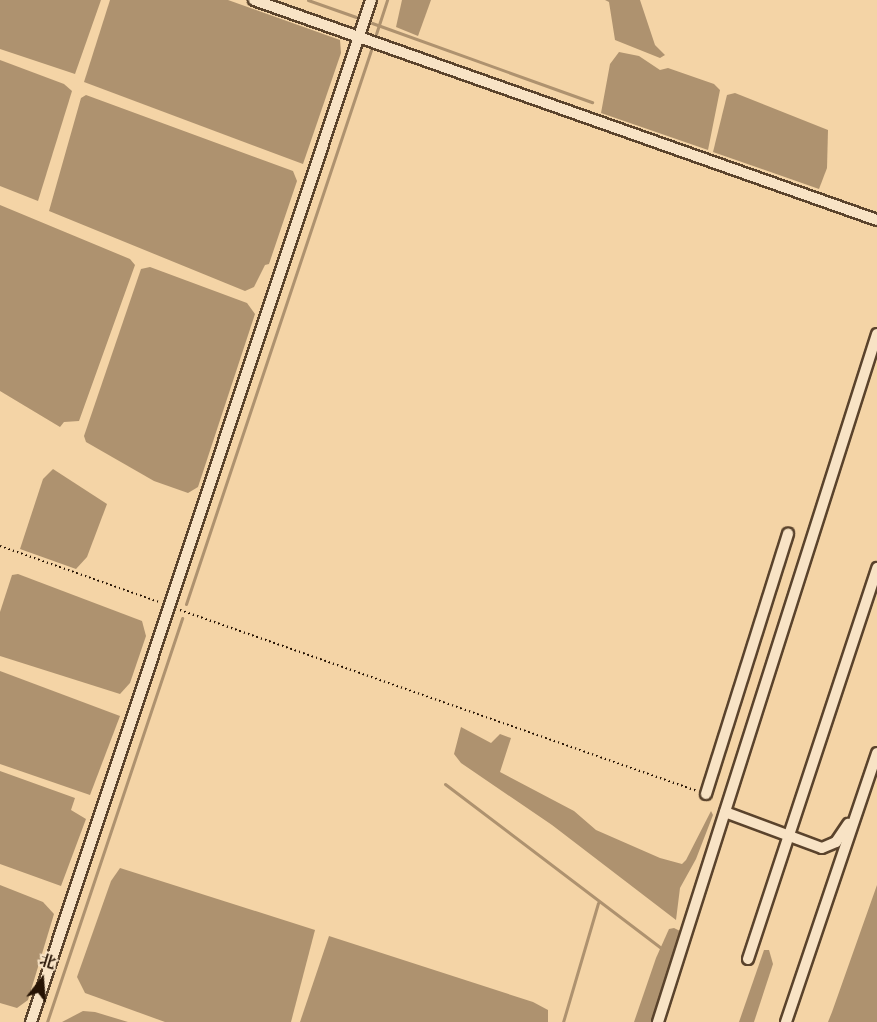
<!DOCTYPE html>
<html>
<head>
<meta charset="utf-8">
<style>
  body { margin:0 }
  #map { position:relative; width:877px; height:1022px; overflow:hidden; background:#f4d4a6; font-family:"IM FELL English","Noto Serif SC",serif }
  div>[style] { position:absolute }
  .water>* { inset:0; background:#ae926f }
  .stream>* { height:3px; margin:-1.5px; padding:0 1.5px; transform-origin:1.5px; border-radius:1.5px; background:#ae926f }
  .path>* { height:1.5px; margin-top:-0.75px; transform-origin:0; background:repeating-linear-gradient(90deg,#261303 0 1.5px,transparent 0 4.5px) }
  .roads { filter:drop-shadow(2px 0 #5a432c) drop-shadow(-2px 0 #5a432c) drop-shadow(0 2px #5a432c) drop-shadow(0 -2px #5a432c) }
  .minor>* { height:10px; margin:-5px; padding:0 5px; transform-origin:5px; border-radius:5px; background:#f8e3c5 }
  span { translate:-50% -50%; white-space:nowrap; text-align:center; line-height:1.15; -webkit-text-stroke:5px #f8e3c5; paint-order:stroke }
  .north { position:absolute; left:12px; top:950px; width:60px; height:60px; -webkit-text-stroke:4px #f8e3c5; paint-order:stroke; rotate:17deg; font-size:16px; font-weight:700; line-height:24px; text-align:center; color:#261303 }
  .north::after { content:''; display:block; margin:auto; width:21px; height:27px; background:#261303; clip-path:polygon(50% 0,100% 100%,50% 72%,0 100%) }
</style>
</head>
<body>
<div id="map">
  <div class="water">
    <i style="clip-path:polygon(0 0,101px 0,75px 74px,0 49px)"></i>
    <i style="clip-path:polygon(110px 0,228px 0,340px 40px,341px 53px,303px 164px,84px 82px)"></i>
    <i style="clip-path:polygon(402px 0,431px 0,418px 36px,396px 27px)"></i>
    <i style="clip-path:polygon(605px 0,640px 0,655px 45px,665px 55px,660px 58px,615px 40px,609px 2px)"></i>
    <i style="clip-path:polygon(619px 52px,639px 56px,660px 70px,668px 68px,714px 84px,720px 90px,708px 150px,601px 113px,610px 64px)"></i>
    <i style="clip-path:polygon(0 60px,64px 84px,72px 91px,38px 201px,0 186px)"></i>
    <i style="clip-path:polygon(735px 93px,828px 130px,827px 168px,819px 189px,713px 152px,727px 95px)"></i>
    <i style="clip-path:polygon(86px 95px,293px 171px,297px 181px,269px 264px,265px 265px,254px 287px,245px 291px,49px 211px,81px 98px)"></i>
    <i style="clip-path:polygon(0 205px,130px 259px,135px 265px,79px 421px,64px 422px,60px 427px,0 391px)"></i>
    <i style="clip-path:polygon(150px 267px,247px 303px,255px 314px,198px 487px,188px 493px,154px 481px,86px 442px,84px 436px,141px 269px)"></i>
    <i style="clip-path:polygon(53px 469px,107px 504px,87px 557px,76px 569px,20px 549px,43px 479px)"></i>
    <i style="clip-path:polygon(18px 574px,142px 621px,146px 636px,130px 683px,120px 694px,0 656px,0 612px,12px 575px)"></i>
    <i style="clip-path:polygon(0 671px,120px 716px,90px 795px,0 764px)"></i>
    <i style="clip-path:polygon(461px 727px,491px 743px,500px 734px,511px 738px,500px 772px,574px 811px,596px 830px,660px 858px,682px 864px,686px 860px,711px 811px,713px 815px,696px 859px,680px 888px,676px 920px,552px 825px,461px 763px,454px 754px)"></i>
    <i style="clip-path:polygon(0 771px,75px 798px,71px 810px,86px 819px,61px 886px,0 864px)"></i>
    <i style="clip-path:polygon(120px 868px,315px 930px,291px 1022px,165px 1022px,85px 993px,77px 977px,111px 881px)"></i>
    <i style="clip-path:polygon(0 885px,43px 902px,54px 914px,28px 1000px,17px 1008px,0 1003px)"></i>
    <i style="clip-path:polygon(877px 885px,877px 1022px,828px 1022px,832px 1012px)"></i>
    <i style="clip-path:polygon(674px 928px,680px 931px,680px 936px,653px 1022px,634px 1022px,656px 958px,669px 929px)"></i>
    <i style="clip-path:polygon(329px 936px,533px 1002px,548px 1010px,548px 1022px,300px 1022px)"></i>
    <i style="clip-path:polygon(764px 950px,769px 950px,773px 964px,754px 1022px,739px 1022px)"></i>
    <i style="clip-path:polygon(83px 1011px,95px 1012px,128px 1022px,62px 1022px)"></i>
  </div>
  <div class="stream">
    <i style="left:308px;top:0;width:51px;rotate:19.5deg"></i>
    <i style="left:372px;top:23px;width:234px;rotate:19.8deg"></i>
    <i style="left:376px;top:34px;width:36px;rotate:-72deg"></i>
    <i style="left:186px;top:604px;width:584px;rotate:-71.53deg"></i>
    <i style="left:445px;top:784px;width:275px;rotate:37.2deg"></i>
    <i style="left:47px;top:1022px;width:426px;rotate:-71.5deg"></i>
    <i style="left:563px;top:1022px;width:124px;rotate:-73.6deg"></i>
  </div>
  <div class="path">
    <i style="left:0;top:546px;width:169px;rotate:19.4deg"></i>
    <i style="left:180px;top:610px;width:548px;rotate:19.29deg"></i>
  </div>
  <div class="roads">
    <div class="minor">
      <i style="left:254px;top:0;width:661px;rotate:19.45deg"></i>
      <i style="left:706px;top:794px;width:273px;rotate:-72.5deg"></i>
      <i style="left:725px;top:812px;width:103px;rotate:20.4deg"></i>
      <i style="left:822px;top:848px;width:15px;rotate:-23deg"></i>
      <i style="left:836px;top:842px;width:22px;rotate:-56deg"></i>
      <i style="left:748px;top:959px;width:412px;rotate:-71.7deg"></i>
      <i style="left:31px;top:1022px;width:1077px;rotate:-71.6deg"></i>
      <i style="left:658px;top:1022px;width:722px;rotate:-72.34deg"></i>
      <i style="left:786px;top:1022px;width:284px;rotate:-71.3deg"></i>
    </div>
  </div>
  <div class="north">北</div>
</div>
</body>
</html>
